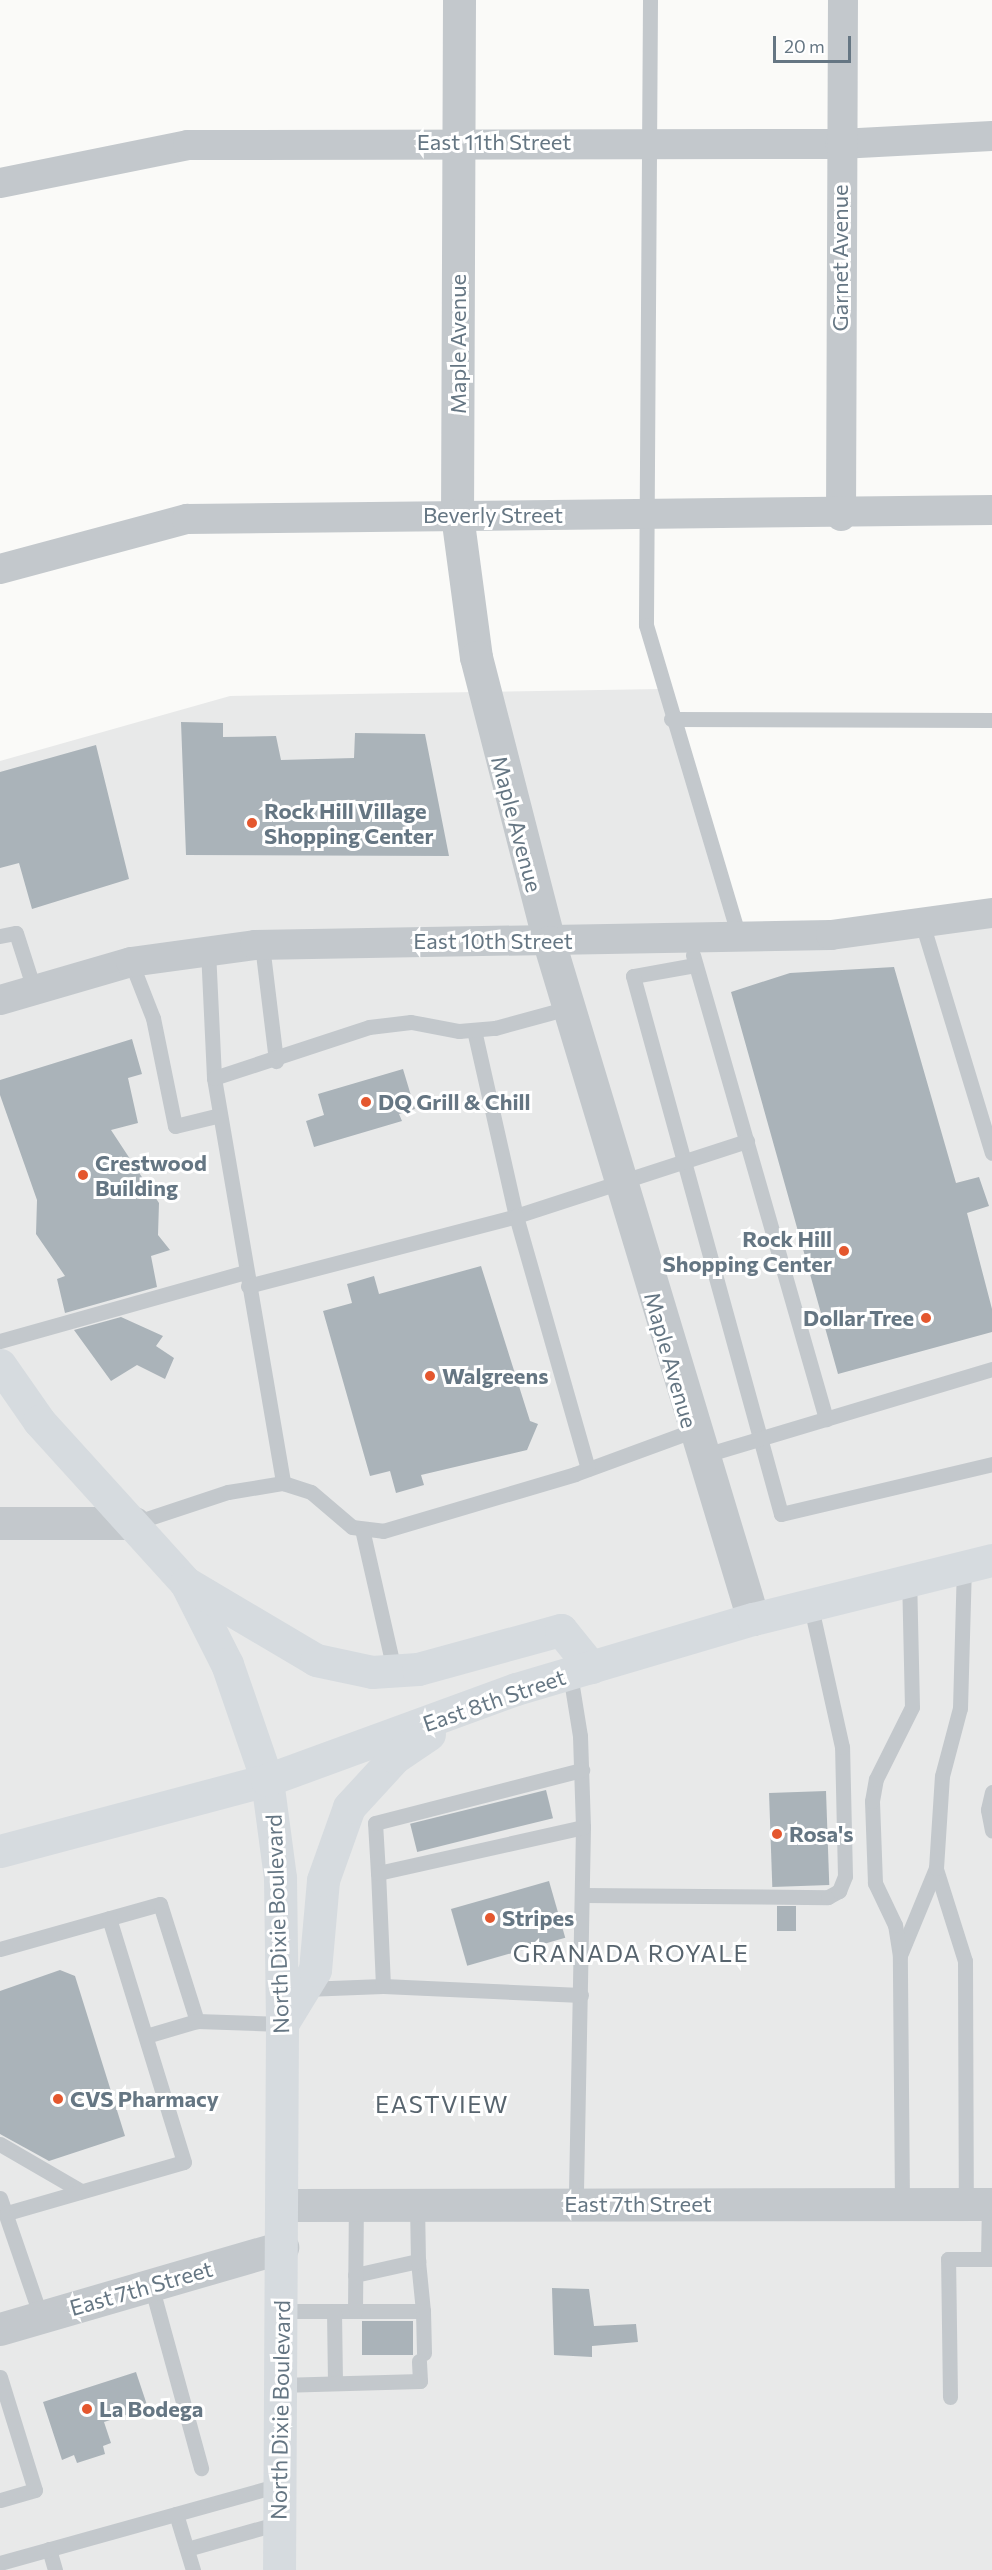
<!DOCTYPE html>
<html>
<head>
<meta charset="utf-8">
<style>
  body { margin:0 }
  #map { position:relative; width:992px; height:2570px; overflow:hidden; background:#fafaf8; font-family:Commissioner,sans-serif }
  div>[style] { position:absolute }
  .built>* { inset:0; background:#e8e9e9 }
  .building>* { inset:0; background:#aab3b9; transform-origin:0 0 }
  .service>* { height:15px; margin:-7.5px; padding:0 7.5px; transform-origin:7.5px; border-radius:7.5px; background:#c3c8cc }
  .minor>* { height:30px; margin:-15px; padding:0 15px; transform-origin:15px; border-radius:15px; background:#c3c8cc }
  .tertiary>* { height:33px; margin:-16.5px; padding:0 16.5px; transform-origin:16.5px; border-radius:16.5px; background:#c3c8cc }
  .secondary>* { height:33px; margin:-16.5px; padding:0 16.5px; transform-origin:16.5px; border-radius:16.5px; background:#d6dbdf }
  .dots>* { width:16px; height:16px; translate:-50% -50%; box-sizing:border-box; border:3px solid #fff; border-radius:50% }
  span { translate:-50% -50%; white-space:nowrap; text-align:center; line-height:1.15; -webkit-text-stroke:6px #fff; paint-order:stroke }
  .street-label { font-size:22px; color:#657683 }
  .poi-label { font-size:22px; color:#657683; font-weight:700 }
  .left { translate:0 -50%; text-align:left }
  .right { translate:-100% -50%; text-align:right }
  .neighbourhood-label { font-size:24px; color:#57646e; letter-spacing:1.5px }
  .scale { position:absolute; left:773px; top:36px; width:78px; height:27px; box-sizing:border-box; border:3px solid #657683; border-top:0; padding-left:8px; font-size:18px; line-height:21px; white-space:nowrap; color:#657683; -webkit-text-stroke:4px #fff; paint-order:stroke }
</style>
</head>
<body>
<div id="map">
  <div class="built">
    <i style="clip-path:polygon(661px 689px,735px 936px,992px 913px,992px 2570px,0 2570px,0 761px,230px 696px)"></i>
  </div>
  <div class="building">
    <i style="clip-path:polygon(181px 722px,223px 723px,223px 737px,276px 736px,281px 760px,354px 758px,355px 733px,425px 734px,449px 856px,186px 855px)"></i>
    <i style="clip-path:polygon(96px 745px,129px 879px,32px 909px,19px 863px,0 868px,0 772px)"></i>
    <i style="clip-path:polygon(894px 967px,956px 1183px,979px 1177px,989px 1206px,967px 1213px,992px 1309px,992px 1332px,838px 1374px,731px 992px,790px 973px)"></i>
    <i style="clip-path:polygon(132px 1039px,142px 1074px,128px 1078px,138px 1123px,111px 1130px,159px 1203px,158px 1235px,170px 1250px,151px 1256px,157px 1287px,65px 1313px,57px 1279px,65px 1276px,36px 1234px,37px 1200px,0 1095px,0 1080px)"></i>
    <i style="clip-path:polygon(403px 1069px,415px 1109px,399px 1114px,402px 1121px,314px 1147px,306px 1121px,324px 1115px,318px 1094px)"></i>
    <i style="clip-path:polygon(481px 1266px,530px 1421px,538px 1424px,527px 1450px,421px 1475px,424px 1485px,396px 1493px,390px 1471px,370px 1476px,323px 1311px,352px 1303px,347px 1284px,374px 1276px,379px 1294px)"></i>
    <i style="clip-path:polygon(121px 1317px,163px 1336px,156px 1346px,174px 1358px,165px 1379px,137px 1365px,111px 1381px,74px 1330px)"></i>
    <i style="left:546px;top:1790px;width:29px;height:140px;rotate:76deg"></i>
    <i style="left:826px;top:1791px;width:94px;height:57px;rotate:88deg"></i>
    <i style="left:549px;top:1881px;width:59px;height:102px;rotate:74deg"></i>
    <i style="left:777px;top:1906px;width:19px;height:25px"></i>
    <i style="clip-path:polygon(60px 1970px,75px 1976px,125px 2136px,49px 2161px,0 2134px,0 1991px)"></i>
    <i style="clip-path:polygon(552px 2288px,589px 2289px,594px 2326px,636px 2324px,638px 2342px,592px 2346px,592px 2357px,554px 2355px)"></i>
    <i style="left:362px;top:2321px;width:51px;height:34px"></i>
    <i style="clip-path:polygon(136px 2372px,148px 2408px,104px 2422px,111px 2443px,103px 2446px,105px 2454px,77px 2463px,74px 2455px,62px 2460px,43px 2402px)"></i>
  </div>
  <div class="service">
    <i style="left:650px;top:0;width:625px;rotate:90.37deg"></i>
    <i style="left:646px;top:625px;width:325px;rotate:73.4deg"></i>
    <i style="left:671px;top:719px;width:321px;rotate:0.2deg"></i>
    <i style="left:923px;top:926px;width:237px;rotate:73.1deg"></i>
    <i style="left:0;top:936px;width:16px;rotate:-11deg"></i>
    <i style="left:16px;top:933px;width:59px;rotate:72.2deg"></i>
    <i style="left:262px;top:945px;width:117px;rotate:83.1deg"></i>
    <i style="left:208px;top:950px;width:128px;rotate:87.3deg"></i>
    <i style="left:214px;top:1078px;width:411px;rotate:80.3deg"></i>
    <i style="left:283px;top:1483px;width:29px;rotate:18deg"></i>
    <i style="left:311px;top:1492px;width:54px;rotate:40.5deg"></i>
    <i style="left:352px;top:1527px;width:31px;rotate:7deg"></i>
    <i style="left:383px;top:1531px;width:200px;rotate:-16.5deg"></i>
    <i style="left:575px;top:1474px;width:125px;rotate:-20.2deg"></i>
    <i style="left:693px;top:955px;width:483px;rotate:74deg"></i>
    <i style="left:131px;top:962px;width:60px;rotate:68.6deg"></i>
    <i style="left:153px;top:1018px;width:110px;rotate:78.5deg"></i>
    <i style="left:175px;top:1126px;width:46px;rotate:-13.7deg"></i>
    <i style="left:695px;top:965px;width:63px;rotate:169.9deg"></i>
    <i style="left:633px;top:976px;width:558px;rotate:74.62deg"></i>
    <i style="left:781px;top:1514px;width:217px;rotate:-13.3deg"></i>
    <i style="left:474px;top:1030px;width:191px;rotate:77.3deg"></i>
    <i style="left:516px;top:1216px;width:243px;rotate:-18deg"></i>
    <i style="left:214px;top:1078px;width:163px;rotate:-18.2deg"></i>
    <i style="left:369px;top:1027px;width:42px;rotate:-6.8deg"></i>
    <i style="left:411px;top:1022px;width:49px;rotate:10.6deg"></i>
    <i style="left:459px;top:1031px;width:36px;rotate:-5deg"></i>
    <i style="left:495px;top:1028px;width:76px;rotate:-15.3deg"></i>
    <i style="left:248px;top:1286px;width:277px;rotate:-14.6deg"></i>
    <i style="left:516px;top:1216px;width:263px;rotate:74.1deg"></i>
    <i style="left:0;top:1341px;width:255px;rotate:-15.7deg"></i>
    <i style="left:702px;top:1456px;width:303px;rotate:-16.7deg"></i>
    <i style="left:134px;top:1523px;width:99px;rotate:-18.3deg"></i>
    <i style="left:228px;top:1492px;width:56px;rotate:-9.3deg"></i>
    <i style="left:362px;top:1529px;width:145px;rotate:77.2deg"></i>
    <i style="left:570px;top:1674px;width:63px;rotate:80.8deg"></i>
    <i style="left:580px;top:1736px;width:91px;rotate:88.1deg"></i>
    <i style="left:583px;top:1827px;width:377px;rotate:91.1deg"></i>
    <i style="left:992px;top:1792px;width:18px;rotate:103deg"></i>
    <i style="left:988px;top:1810px;width:21px;rotate:79deg"></i>
    <i style="left:936px;top:1869px;width:96px;rotate:72.5deg"></i>
    <i style="left:965px;top:1961px;width:243px;rotate:89.8deg"></i>
    <i style="left:378px;top:1873px;width:50px;rotate:-93.4deg"></i>
    <i style="left:375px;top:1823px;width:214px;rotate:-14.4deg"></i>
    <i style="left:583px;top:1895px;width:245px;rotate:0.5deg"></i>
    <i style="left:828px;top:1897px;width:13px;rotate:-29deg"></i>
    <i style="left:839px;top:1891px;width:16px;rotate:-68deg"></i>
    <i style="left:845px;top:1876px;width:129px;rotate:-91.3deg"></i>
    <i style="left:842px;top:1747px;width:148px;rotate:-102.5deg"></i>
    <i style="left:0;top:1949px;width:166px;rotate:-15.7deg"></i>
    <i style="left:160px;top:1904px;width:123px;rotate:72.5deg"></i>
    <i style="left:197px;top:2021px;width:85px;rotate:2deg"></i>
    <i style="left:901px;top:1953px;width:92px;rotate:-67.6deg"></i>
    <i style="left:936px;top:1868px;width:92px;rotate:-86.3deg"></i>
    <i style="left:942px;top:1776px;width:70px;rotate:-75.2deg"></i>
    <i style="left:960px;top:1708px;width:142px;rotate:-88.4deg"></i>
    <i style="left:305px;top:1989px;width:78px;rotate:-2.2deg"></i>
    <i style="left:581px;top:1995px;width:198px;rotate:-177.4deg"></i>
    <i style="left:383px;top:1986px;width:113px;rotate:-92.5deg"></i>
    <i style="left:378px;top:1873px;width:210px;rotate:-12.6deg"></i>
    <i style="left:146px;top:2036px;width:53px;rotate:-16.4deg"></i>
    <i style="left:0;top:2144px;width:94px;rotate:30.1deg"></i>
    <i style="left:0;top:2198px;width:126px;rotate:71deg"></i>
    <i style="left:902px;top:2204px;width:248px;rotate:-90.5deg"></i>
    <i style="left:900px;top:1956px;width:31px;rotate:-99deg"></i>
    <i style="left:895px;top:1925px;width:47px;rotate:-115.5deg"></i>
    <i style="left:875px;top:1883px;width:82px;rotate:-92.1deg"></i>
    <i style="left:872px;top:1801px;width:22px;rotate:-80deg"></i>
    <i style="left:876px;top:1779px;width:80px;rotate:-63.4deg"></i>
    <i style="left:912px;top:1707px;width:128px;rotate:-91.3deg"></i>
    <i style="left:7px;top:2213px;width:184px;rotate:-16.1deg"></i>
    <i style="left:184px;top:2162px;width:255px;rotate:-107.1deg"></i>
    <i style="left:988px;top:2259px;width:55px;rotate:-89deg"></i>
    <i style="left:418px;top:2261px;width:50px;rotate:84.3deg"></i>
    <i style="left:355px;top:2275px;width:65px;rotate:-12.5deg"></i>
    <i style="left:418px;top:2261px;width:57px;rotate:-91deg"></i>
    <i style="left:151px;top:2285px;width:190px;rotate:74.7deg"></i>
    <i style="left:281px;top:2311px;width:142px"></i>
    <i style="left:423px;top:2311px;width:42px;rotate:88.6deg"></i>
    <i style="left:334px;top:2311px;width:72px;rotate:89.2deg"></i>
    <i style="left:355px;top:2311px;width:106px;rotate:-89.5deg"></i>
    <i style="left:0;top:2377px;width:118px;rotate:72.8deg"></i>
    <i style="left:35px;top:2490px;width:36px;rotate:164deg"></i>
    <i style="left:279px;top:2385px;width:141px;rotate:-1.6deg"></i>
    <i style="left:420px;top:2381px;width:20px;rotate:-93deg"></i>
    <i style="left:950px;top:2397px;width:138px;rotate:-90.8deg"></i>
    <i style="left:948px;top:2259px;width:44px"></i>
    <i style="left:176px;top:2514px;width:59px;rotate:73.1deg"></i>
    <i style="left:49px;top:2549px;width:22px;rotate:74deg"></i>
    <i style="left:187px;top:2549px;width:96px;rotate:-15.8deg"></i>
    <i style="left:0;top:2563px;width:290px;rotate:-15.6deg"></i>
  </div>
  <div class="minor">
    <i style="left:0;top:183px;width:192px;rotate:-11.4deg"></i>
    <i style="left:188px;top:145px;width:652px;rotate:-0.09deg"></i>
    <i style="left:840px;top:144px;width:152px;rotate:-3deg"></i>
    <i style="left:841px;top:516px;width:516px;rotate:-89.78deg"></i>
    <i style="left:0;top:569px;width:194px;rotate:-15deg"></i>
    <i style="left:187px;top:519px;width:805px;rotate:-0.64deg"></i>
    <i style="left:0;top:1000px;width:136px;rotate:-16.2deg"></i>
    <i style="left:131px;top:962px;width:125px;rotate:-7.8deg"></i>
    <i style="left:255px;top:945px;width:576px;rotate:-0.99deg"></i>
    <i style="left:831px;top:935px;width:162px;rotate:-7.8deg"></i>
  </div>
  <div class="tertiary">
    <i style="left:459px;top:0;width:515px;rotate:90.22deg"></i>
    <i style="left:457px;top:515px;width:143px;rotate:82.4deg"></i>
    <i style="left:476px;top:657px;width:294px;rotate:75.6deg"></i>
    <i style="left:549px;top:942px;width:707px;rotate:73.23deg"></i>
    <i style="left:0;top:1523px;width:134px"></i>
    <i style="left:284px;top:2205px;width:708px;rotate:-0.08deg"></i>
    <i style="left:0;top:2329px;width:294px;rotate:-16.2deg"></i>
  </div>
  <div class="secondary">
    <i style="left:0;top:1365px;width:68px;rotate:55.1deg"></i>
    <i style="left:39px;top:1421px;width:219px;rotate:47.8deg"></i>
    <i style="left:186px;top:1583px;width:91px;rotate:63.2deg"></i>
    <i style="left:227px;top:1664px;width:123px;rotate:71deg"></i>
    <i style="left:267px;top:1780px;width:99px;rotate:82.4deg"></i>
    <i style="left:280px;top:1878px;width:146px;rotate:89.2deg"></i>
    <i style="left:282px;top:2024px;width:546px;rotate:90.31deg"></i>
    <i style="left:186px;top:1583px;width:151px;rotate:30.6deg"></i>
    <i style="left:316px;top:1660px;width:57px;rotate:12.1deg"></i>
    <i style="left:372px;top:1672px;width:46px;rotate:-3.7deg"></i>
    <i style="left:418px;top:1669px;width:148px;rotate:-15.3deg"></i>
    <i style="left:561px;top:1630px;width:48px;rotate:51deg"></i>
    <i style="left:0;top:1851px;width:276px;rotate:-14.9deg"></i>
    <i style="left:267px;top:1780px;width:265px;rotate:-20.1deg"></i>
    <i style="left:516px;top:1689px;width:247px;rotate:-16.5deg"></i>
    <i style="left:753px;top:1619px;width:246px;rotate:-13.9deg"></i>
    <i style="left:282px;top:2024px;width:63px;rotate:-58.6deg"></i>
    <i style="left:315px;top:1970px;width:90px;rotate:-84.9deg"></i>
    <i style="left:323px;top:1880px;width:77px;rotate:-70.4deg"></i>
    <i style="left:349px;top:1807px;width:68px;rotate:-47.4deg"></i>
    <i style="left:395px;top:1757px;width:41px;rotate:-34.1deg"></i>
  </div>
  <div class="dots">
    <i style="left:252px;top:823px;background:#e4572e"></i>
    <i style="left:366px;top:1102px;background:#e4572e"></i>
    <i style="left:83px;top:1175px;background:#e4572e"></i>
    <i style="left:844px;top:1251px;background:#e4572e"></i>
    <i style="left:926px;top:1318px;background:#e4572e"></i>
    <i style="left:430px;top:1376px;background:#e4572e"></i>
    <i style="left:777px;top:1834px;background:#e4572e"></i>
    <i style="left:490px;top:1918px;background:#e4572e"></i>
    <i style="left:58px;top:2099px;background:#e4572e"></i>
    <i style="left:87px;top:2409px;background:#e4572e"></i>
  </div>
  <div class="street-label">
    <span style="left:494px;top:142px">East 11th Street</span>
    <span style="left:840px;top:258px;rotate:-90deg">Garnet Avenue</span>
    <span style="left:458px;top:344px;rotate:-90deg">Maple Avenue</span>
    <span style="left:493px;top:515px">Beverly Street</span>
    <span style="left:517px;top:824px;rotate:75deg">Maple Avenue</span>
    <span style="left:493px;top:941px">East 10th Street</span>
    <span style="left:671px;top:1360px;rotate:74deg">Maple Avenue</span>
    <span style="left:494px;top:1700px;rotate:-19deg">East 8th Street</span>
    <span style="left:277px;top:1924px;rotate:-92deg">North Dixie Boulevard</span>
    <span style="left:638px;top:2204px">East 7th Street</span>
    <span style="left:141px;top:2288px;rotate:-16deg">East 7th Street</span>
    <span style="left:280px;top:2410px;rotate:-89deg">North Dixie Boulevard</span>
  </div>
  <div class="poi-label">
    <span class="left" style="left:264px;top:823px">Rock Hill Village<br>Shopping Center</span>
    <span class="left" style="left:378px;top:1102px">DQ Grill &amp; Chill</span>
    <span class="left" style="left:95px;top:1175px">Crestwood<br>Building</span>
    <span class="right" style="left:832px;top:1251px">Rock Hill<br>Shopping Center</span>
    <span class="right" style="left:914px;top:1318px">Dollar Tree</span>
    <span class="left" style="left:442px;top:1376px">Walgreens</span>
    <span class="left" style="left:789px;top:1834px">Rosa's</span>
    <span class="left" style="left:502px;top:1918px">Stripes</span>
    <span class="left" style="left:70px;top:2099px">CVS Pharmacy</span>
    <span class="left" style="left:99px;top:2409px">La Bodega</span>
  </div>
  <div class="neighbourhood-label">
    <span style="left:631px;top:1953px">GRANADA ROYALE</span>
    <span style="left:442px;top:2104px">EASTVIEW</span>
  </div>
  <div class="scale">20 m</div>
</div>
</body>
</html>
